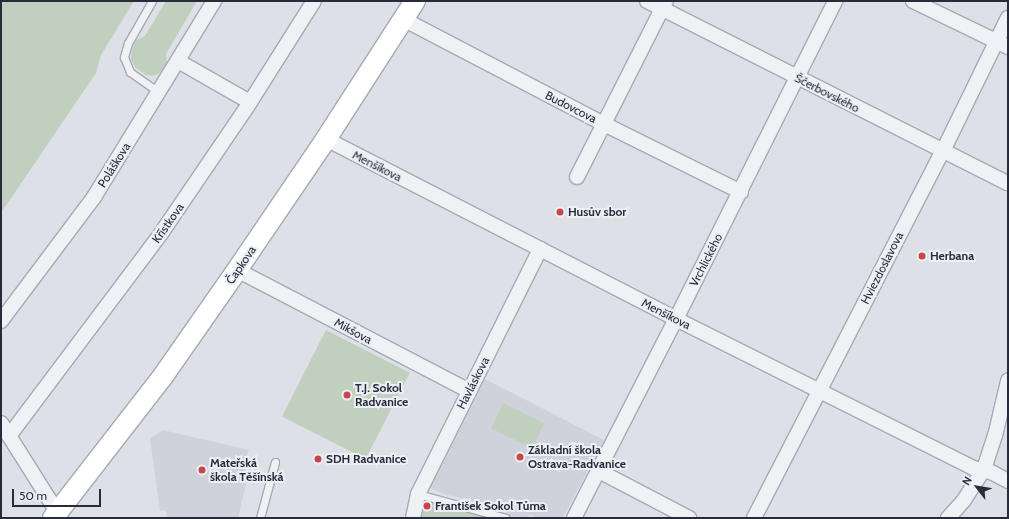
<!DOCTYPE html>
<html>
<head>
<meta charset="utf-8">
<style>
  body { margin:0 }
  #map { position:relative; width:1009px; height:519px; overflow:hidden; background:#dde0e6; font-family:Cabin,sans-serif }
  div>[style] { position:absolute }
  .built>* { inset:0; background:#cfd2db }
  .green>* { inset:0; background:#c1d0be; transform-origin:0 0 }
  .roads { filter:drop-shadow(1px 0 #a6aab3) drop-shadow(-1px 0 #a6aab3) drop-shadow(0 1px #a6aab3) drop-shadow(0 -1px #a6aab3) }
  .lane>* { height:7px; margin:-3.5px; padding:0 3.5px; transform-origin:3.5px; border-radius:3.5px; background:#eff1f5 }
  .street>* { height:14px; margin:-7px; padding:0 7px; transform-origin:7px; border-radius:7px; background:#eff1f5 }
  .secondary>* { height:20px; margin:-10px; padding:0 10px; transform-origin:10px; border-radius:10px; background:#fff }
  .dots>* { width:11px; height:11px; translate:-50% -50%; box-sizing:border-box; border:2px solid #eceff4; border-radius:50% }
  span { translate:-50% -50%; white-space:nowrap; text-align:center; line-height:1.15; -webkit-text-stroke:4px #eceff4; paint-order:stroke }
  .street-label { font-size:12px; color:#272c3c }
  .poi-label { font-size:12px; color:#272c3c; font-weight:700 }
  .left { translate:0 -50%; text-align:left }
  .frame { position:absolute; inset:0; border:2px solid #272c3c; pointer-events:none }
  .north { position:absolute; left:957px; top:467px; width:40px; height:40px; -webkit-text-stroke:3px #eceff4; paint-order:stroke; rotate:301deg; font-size:11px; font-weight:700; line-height:16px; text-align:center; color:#272c3c }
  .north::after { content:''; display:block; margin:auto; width:14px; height:18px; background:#272c3c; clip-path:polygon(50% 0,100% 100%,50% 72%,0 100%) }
  .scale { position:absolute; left:12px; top:489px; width:89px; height:18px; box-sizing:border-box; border:2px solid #272c3c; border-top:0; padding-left:5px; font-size:12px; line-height:14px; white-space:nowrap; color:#272c3c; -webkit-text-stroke:3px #eceff4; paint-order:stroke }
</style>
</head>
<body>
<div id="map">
  <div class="built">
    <i style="clip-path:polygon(485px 379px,604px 440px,563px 518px,540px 518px,529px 515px,528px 518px,517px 518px,506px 515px,507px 510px,444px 494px,430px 488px)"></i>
    <i style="clip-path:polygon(163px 430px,249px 450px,246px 457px,252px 459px,238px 518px,167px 518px,166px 510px,160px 511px,150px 438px)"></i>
  </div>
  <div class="green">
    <i style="clip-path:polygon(1px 1px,134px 1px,101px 55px,96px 73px,1px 213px)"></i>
    <i style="clip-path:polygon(166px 1px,197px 1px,166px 54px,167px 66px,158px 74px,152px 76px,146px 75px,135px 67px,131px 59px,132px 50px,136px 40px,145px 36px)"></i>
    <i style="left:326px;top:330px;width:94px;height:97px;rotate:27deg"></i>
    <i style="left:503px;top:403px;width:46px;height:28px;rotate:26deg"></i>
    <i style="clip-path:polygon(423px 500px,490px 518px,419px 518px)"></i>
  </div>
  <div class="roads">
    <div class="lane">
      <i style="left:152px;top:1px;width:48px;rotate:119.7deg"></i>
      <i style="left:128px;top:43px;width:15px;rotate:106deg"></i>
      <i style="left:124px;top:57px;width:16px;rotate:68deg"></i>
      <i style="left:130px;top:72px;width:35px;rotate:35deg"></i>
      <i style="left:418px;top:494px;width:91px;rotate:15.3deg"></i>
      <i style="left:260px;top:518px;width:58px;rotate:-75deg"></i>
    </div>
    <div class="street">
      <i style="left:647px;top:1px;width:404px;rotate:26.8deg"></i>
      <i style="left:913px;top:1px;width:106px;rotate:25.8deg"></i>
      <i style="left:403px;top:19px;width:227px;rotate:27.6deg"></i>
      <i style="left:604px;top:124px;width:153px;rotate:26.4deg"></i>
      <i style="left:178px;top:61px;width:83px;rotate:29.7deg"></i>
      <i style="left:326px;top:139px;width:400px;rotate:27.2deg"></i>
      <i style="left:682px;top:322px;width:326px;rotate:26.6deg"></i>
      <i style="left:973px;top:468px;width:18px;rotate:13deg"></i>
      <i style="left:991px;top:472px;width:19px;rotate:28deg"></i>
      <i style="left:577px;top:177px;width:197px;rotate:-63.2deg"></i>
      <i style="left:237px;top:270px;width:262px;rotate:27.5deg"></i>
      <i style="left:1px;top:321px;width:155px;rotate:-53.1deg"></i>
      <i style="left:94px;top:197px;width:230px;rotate:-58.5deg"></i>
      <i style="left:1px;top:423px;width:105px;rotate:57.8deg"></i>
      <i style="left:9px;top:436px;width:255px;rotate:-53.1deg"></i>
      <i style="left:162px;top:232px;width:151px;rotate:-55.8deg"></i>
      <i style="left:247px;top:107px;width:125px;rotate:-57.7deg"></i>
      <i style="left:599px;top:471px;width:102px;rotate:27.6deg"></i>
      <i style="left:413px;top:518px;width:25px;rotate:-78deg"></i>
      <i style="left:418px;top:494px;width:274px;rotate:-63.5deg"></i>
      <i style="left:574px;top:518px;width:224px;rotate:-62.9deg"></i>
      <i style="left:676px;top:319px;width:356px;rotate:-63.4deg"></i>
      <i style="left:754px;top:518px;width:413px;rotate:-62.8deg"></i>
      <i style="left:943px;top:151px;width:148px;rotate:-64deg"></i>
      <i style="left:948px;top:518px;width:24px;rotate:-48deg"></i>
      <i style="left:964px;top:500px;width:37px;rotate:-57deg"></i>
      <i style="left:984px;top:469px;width:35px;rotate:-72deg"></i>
      <i style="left:995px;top:436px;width:57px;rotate:-76.7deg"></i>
    </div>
    <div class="secondary">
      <i style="left:53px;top:518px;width:176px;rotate:-52.2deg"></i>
      <i style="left:161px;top:379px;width:133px;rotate:-55.1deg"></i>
      <i style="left:237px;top:270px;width:158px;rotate:-55.8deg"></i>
      <i style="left:326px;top:139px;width:164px;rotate:-57.2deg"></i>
    </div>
  </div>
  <div class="dots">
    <i style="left:560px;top:212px;background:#c7464b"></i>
    <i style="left:922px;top:256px;background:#c7464b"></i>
    <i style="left:347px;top:395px;background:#c7464b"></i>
    <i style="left:520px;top:457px;background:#c7464b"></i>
    <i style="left:318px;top:459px;background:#c7464b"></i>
    <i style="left:202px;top:470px;background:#c7464b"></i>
    <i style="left:427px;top:506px;background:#c7464b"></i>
  </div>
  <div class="street-label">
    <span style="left:827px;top:93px;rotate:27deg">Ščerbovského</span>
    <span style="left:571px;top:107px;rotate:27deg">Budovcova</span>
    <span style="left:114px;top:165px;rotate:-58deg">Poláškova</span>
    <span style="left:377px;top:166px;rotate:27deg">Menšíkova</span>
    <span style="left:168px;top:223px;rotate:-55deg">Křístkova</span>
    <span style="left:706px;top:260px;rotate:-63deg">Vrchlického</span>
    <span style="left:241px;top:265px;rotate:-56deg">Čapkova</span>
    <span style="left:882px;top:268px;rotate:-63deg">Hviezdoslavova</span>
    <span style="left:666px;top:314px;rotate:27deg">Menšíkova</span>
    <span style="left:353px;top:331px;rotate:28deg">Mikšova</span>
    <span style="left:473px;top:383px;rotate:-63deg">Havláskova</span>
  </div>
  <div class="poi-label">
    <span class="left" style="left:568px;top:212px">Husův sbor</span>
    <span class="left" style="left:930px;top:256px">Herbana</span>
    <span class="left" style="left:355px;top:395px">T.J. Sokol<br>Radvanice</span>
    <span class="left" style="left:528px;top:457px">Základní škola<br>Ostrava-Radvanice</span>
    <span class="left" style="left:326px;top:459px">SDH Radvanice</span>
    <span class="left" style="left:210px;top:470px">Mateřská<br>škola Těšínská</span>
    <span class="left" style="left:435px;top:506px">František Sokol Tůma</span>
  </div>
  <div class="frame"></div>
  <div class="north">N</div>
  <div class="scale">50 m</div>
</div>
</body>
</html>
